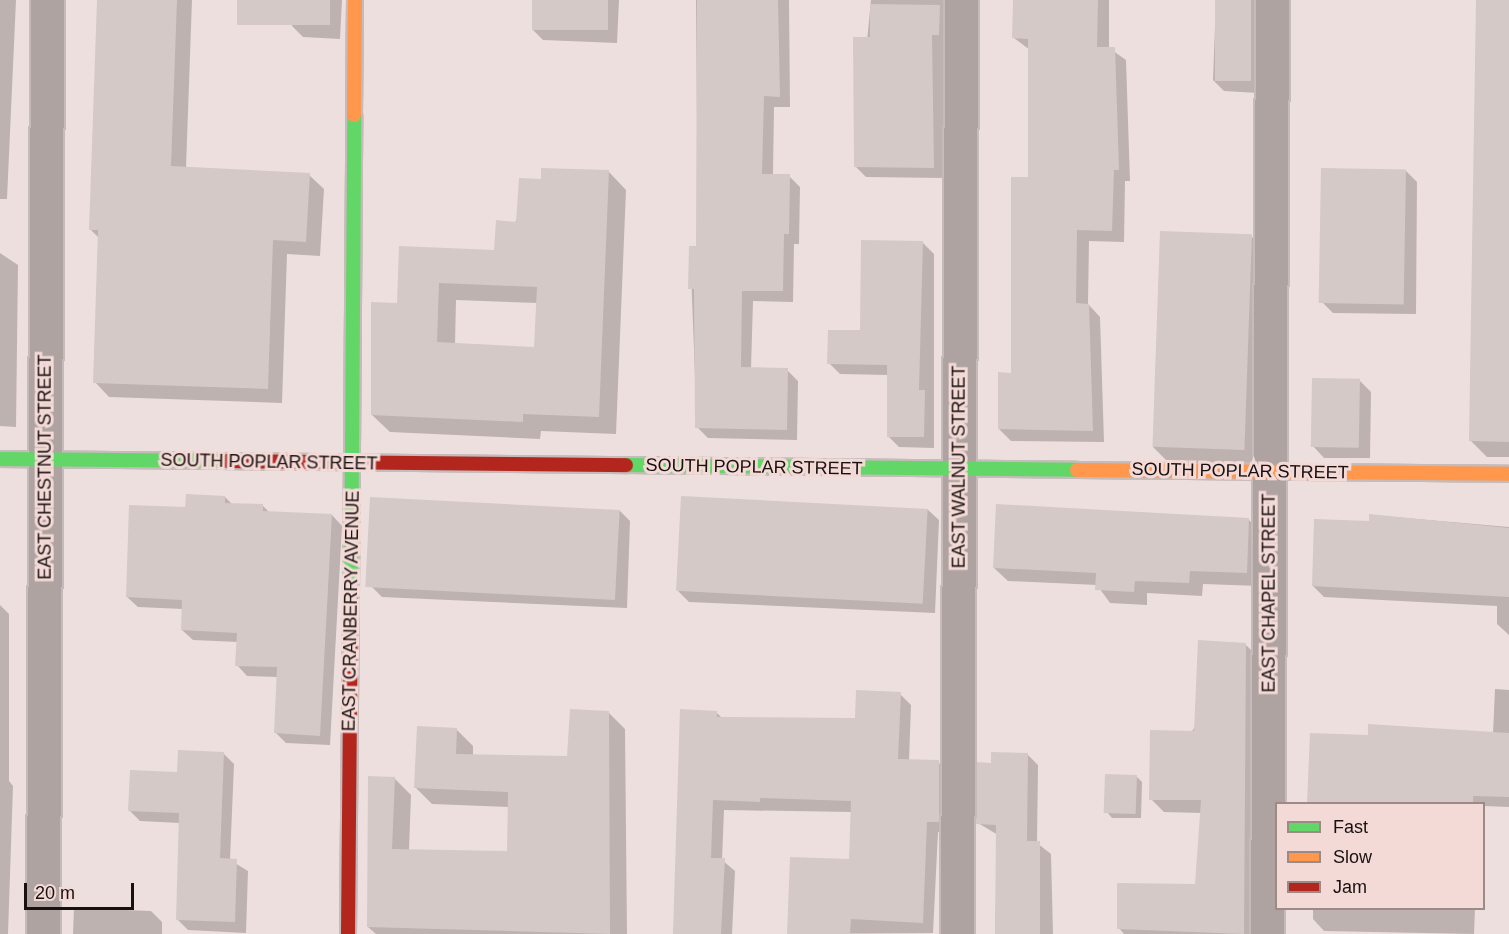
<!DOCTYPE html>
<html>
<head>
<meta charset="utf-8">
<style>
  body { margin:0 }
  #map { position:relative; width:1509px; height:934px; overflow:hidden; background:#eddfdd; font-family:Arial,sans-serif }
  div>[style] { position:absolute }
  .shadow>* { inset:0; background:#0003 }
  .building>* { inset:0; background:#d4c9c7; transform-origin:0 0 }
  .roads { filter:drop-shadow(2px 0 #c5bbba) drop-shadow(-2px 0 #c5bbba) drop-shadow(0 2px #c5bbba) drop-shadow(0 -2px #c5bbba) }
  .street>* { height:33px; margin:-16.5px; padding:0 16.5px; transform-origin:16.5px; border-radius:16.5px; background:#afa3a2 }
  .fast>* { height:14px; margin:-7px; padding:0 7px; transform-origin:7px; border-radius:7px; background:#63d668 }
  .slow>* { height:14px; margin:-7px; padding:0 7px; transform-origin:7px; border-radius:7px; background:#ff974d }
  .jam>* { height:14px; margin:-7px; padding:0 7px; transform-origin:7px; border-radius:7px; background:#b3261e }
  span { translate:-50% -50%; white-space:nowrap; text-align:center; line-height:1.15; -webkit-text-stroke:6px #f3dad7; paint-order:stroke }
  .street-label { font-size:18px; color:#191110 }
  .legend { position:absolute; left:1275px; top:802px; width:210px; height:108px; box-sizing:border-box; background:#f3dad7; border:2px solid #9c8a87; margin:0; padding:8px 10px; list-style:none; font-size:18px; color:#191110 }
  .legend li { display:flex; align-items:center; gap:12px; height:30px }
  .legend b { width:30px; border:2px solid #9c8a87 }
  .scale { position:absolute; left:24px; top:883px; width:110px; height:27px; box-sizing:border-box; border:3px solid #191110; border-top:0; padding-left:8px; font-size:18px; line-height:21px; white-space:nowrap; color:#191110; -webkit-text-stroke:4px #f3dad7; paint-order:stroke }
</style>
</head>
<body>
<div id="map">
  <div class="shadow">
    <i style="clip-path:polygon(0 0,16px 0,7px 199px,0 199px)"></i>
    <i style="clip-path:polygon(98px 0,192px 0,186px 168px,309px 175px,324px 189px,320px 256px,287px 254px,282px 403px,109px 397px,95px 382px,99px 238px,90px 229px)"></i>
    <i style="clip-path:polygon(293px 0,342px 0,340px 39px,303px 37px,292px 26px)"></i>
    <i style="clip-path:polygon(533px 0,619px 0,617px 43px,543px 40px,532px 29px)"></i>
    <i style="clip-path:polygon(696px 0,789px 0,790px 107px,774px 107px,773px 175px,789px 176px,800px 187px,799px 244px,794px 244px,793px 302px,753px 301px,751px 369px,787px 370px,798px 381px,797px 440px,708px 438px,697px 427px,690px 247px,698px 248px)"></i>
    <i style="clip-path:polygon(871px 0,947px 0,944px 178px,866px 177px,855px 166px)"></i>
    <i style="clip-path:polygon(1014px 0,1109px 0,1109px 48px,1126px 60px,1130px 181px,1125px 181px,1124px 242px,1089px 241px,1088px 304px,1100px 317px,1104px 442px,1011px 441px,999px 429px,1013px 374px,1029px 178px,1030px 50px,1014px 38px)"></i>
    <i style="clip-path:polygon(1216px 0,1262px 0,1258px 93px,1224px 91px,1213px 80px)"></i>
    <i style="clip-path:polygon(1477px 0,1509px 0,1509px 457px,1487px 457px,1471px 441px)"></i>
    <i style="clip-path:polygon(1406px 171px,1417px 182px,1416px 314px,1333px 313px,1322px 302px)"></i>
    <i style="clip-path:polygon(evenodd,609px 172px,626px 190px,616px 434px,541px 431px,540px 439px,390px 432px,372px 415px,398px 305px,496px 251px,542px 181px,609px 172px,456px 300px,538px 303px,536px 348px,455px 345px,456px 300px)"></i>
    <i style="clip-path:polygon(1251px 236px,1267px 252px,1258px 467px,1169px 463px,1153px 447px)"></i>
    <i style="clip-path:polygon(923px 243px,934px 254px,934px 448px,899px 447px,888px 436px,889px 375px,840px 374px,829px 363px,861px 332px)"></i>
    <i style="clip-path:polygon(0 253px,18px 265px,16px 427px,0 426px)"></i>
    <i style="clip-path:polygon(1360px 381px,1371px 392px,1370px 458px,1324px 458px,1313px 446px)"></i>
    <i style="clip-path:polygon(225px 497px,232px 504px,263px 506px,270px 513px,332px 515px,342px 526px,330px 745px,286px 743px,276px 733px,278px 677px,247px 676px,237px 665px,238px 642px,193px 640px,182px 630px,183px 609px,138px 607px,127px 597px,187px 508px)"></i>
    <i style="clip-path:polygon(927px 509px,939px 520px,935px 613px,689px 602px,678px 591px)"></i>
    <i style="clip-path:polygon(619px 510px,630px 521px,627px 608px,382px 597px,371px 586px)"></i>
    <i style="clip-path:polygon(1371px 515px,1509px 527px,1509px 635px,1497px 624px,1497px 606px,1324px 597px,1313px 586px,1370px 523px)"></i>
    <i style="clip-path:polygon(1249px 520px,1262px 533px,1260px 586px,1203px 584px,1202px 596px,1147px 593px,1147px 605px,1110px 603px,1097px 585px,1008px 581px,994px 568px)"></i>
    <i style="clip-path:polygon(0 605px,9px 614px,9px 781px,13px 786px,8px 934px,0 934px)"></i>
    <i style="clip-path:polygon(1245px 644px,1258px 657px,1256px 934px,1124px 934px,1119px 928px,1197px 886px,1201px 813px,1164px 812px,1151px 799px)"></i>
    <i style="clip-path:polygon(1495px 689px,1509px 690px,1509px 807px,1484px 806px,1484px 818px,1484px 804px,1312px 804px,1369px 736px,1493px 733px)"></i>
    <i style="clip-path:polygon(900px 694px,911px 705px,909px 761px,938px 762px,949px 773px,949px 833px,938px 832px,933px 933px,789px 934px,850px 861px,852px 812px,724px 810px,722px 860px,735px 871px,732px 934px,674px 934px,716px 712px,723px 719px,857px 720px)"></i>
    <i style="clip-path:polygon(609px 713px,625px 729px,627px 934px,376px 934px,368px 927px,394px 778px,411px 795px,409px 850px,509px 852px,509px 807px,432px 804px,416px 788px,456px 729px,473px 746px,473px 755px,568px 757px)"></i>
    <i style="clip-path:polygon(223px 753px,234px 764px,230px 860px,248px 871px,246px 933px,188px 930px,177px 919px,180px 823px,140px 821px,129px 810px,179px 773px)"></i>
    <i style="clip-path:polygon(1027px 754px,1038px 765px,1037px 843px,1051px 854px,1053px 934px,995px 934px,998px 835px,978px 823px,992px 764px)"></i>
    <i style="clip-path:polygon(1136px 776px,1142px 782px,1141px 818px,1112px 818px,1107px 812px)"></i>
    <i style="clip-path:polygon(74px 908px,151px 911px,162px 922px,162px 934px,73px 934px)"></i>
    <i style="clip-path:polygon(1313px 908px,1475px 908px,1474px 934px,1324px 931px,1313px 919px)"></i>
  </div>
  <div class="building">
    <i style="clip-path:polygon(97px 0,177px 0,171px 166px,310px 173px,306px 242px,273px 240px,268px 389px,93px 383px,98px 230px,89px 230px)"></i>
    <i style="left:237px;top:0;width:93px;height:25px"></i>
    <i style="left:532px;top:0;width:76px;height:30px"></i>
    <i style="clip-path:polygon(697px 0,778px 0,780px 97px,764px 96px,762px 174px,790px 174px,789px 234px,784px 234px,783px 291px,742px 291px,741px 367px,788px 368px,787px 430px,695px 428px,694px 289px,688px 289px,689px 246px,696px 246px)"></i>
    <i style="clip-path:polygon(1013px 0,1098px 0,1097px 47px,1115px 47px,1119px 170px,1114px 170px,1112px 231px,1077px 230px,1076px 303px,1089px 304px,1093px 431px,998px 429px,998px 372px,1011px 373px,1011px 177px,1028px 177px,1028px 39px,1012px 38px)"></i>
    <i style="left:1215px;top:0;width:36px;height:81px"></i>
    <i style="clip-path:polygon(1476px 0,1509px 0,1509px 442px,1469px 441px)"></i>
    <i style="clip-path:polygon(870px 4px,940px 5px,939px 35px,932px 35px,934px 168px,854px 167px,853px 37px,870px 37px)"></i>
    <i style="clip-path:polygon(evenodd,541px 168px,609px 170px,599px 417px,523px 414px,523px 422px,371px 415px,371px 302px,397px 303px,399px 246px,494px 250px,496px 220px,516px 222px,519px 178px,541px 179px,541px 168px,439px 283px,537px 287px,534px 347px,437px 342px,439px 283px)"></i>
    <i style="left:1321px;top:168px;width:85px;height:135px;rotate:1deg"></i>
    <i style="left:1160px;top:231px;width:92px;height:216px;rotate:2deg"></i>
    <i style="clip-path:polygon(861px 240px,923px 241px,919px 390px,925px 390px,924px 437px,887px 437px,887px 365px,827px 364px,828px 330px,860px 330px)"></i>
    <i style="left:1312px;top:378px;width:48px;height:69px;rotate:1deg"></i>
    <i style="clip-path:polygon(186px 494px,225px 496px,225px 503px,263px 504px,263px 511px,332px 514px,320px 736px,274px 733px,277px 667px,235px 666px,237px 633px,181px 630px,182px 600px,126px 597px,129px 505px,185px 507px)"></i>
    <i style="left:681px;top:496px;width:247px;height:95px;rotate:3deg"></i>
    <i style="left:370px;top:497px;width:250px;height:90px;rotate:3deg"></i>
    <i style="clip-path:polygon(996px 504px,1249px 518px,1247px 573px,1190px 571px,1189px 583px,1135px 581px,1134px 592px,1095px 590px,1096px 573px,993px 568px)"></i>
    <i style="clip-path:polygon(1369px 514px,1509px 528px,1509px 597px,1312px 586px,1314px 519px,1369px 521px)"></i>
    <i style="clip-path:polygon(1198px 640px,1246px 643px,1244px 934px,1117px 929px,1117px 883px,1195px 884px,1201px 800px,1149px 800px,1150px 730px,1194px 731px)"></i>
    <i style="clip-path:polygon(856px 690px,901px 692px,898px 759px,939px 760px,939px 822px,927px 822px,923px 923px,851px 919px,850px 934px,787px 934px,790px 857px,849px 859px,851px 801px,760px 798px,760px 802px,713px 800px,711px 858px,725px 858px,721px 934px,673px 934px,680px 709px,717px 711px,717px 717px,855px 718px)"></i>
    <i style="clip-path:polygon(570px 709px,609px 711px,610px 934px,367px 927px,368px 776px,395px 777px,392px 849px,507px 851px,508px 792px,414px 788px,417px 726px,457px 728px,456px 754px,567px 756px)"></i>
    <i style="clip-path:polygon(1368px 724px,1509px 733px,1509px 797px,1473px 796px,1473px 804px,1307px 804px,1310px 733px,1368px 735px)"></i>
    <i style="clip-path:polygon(178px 750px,224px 752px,220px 858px,237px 859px,235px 922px,176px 920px,179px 813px,128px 811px,130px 770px,177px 772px)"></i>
    <i style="clip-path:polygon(991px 752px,1028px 753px,1027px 841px,1040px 841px,1040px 934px,995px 934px,996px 825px,976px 824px,976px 762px,991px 763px)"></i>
    <i style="left:1105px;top:774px;width:32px;height:39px;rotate:2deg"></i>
  </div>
  <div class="roads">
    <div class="street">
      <i style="left:43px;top:934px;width:934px;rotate:-89.75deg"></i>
      <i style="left:957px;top:934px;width:934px;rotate:-89.75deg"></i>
      <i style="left:1267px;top:934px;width:934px;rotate:-89.69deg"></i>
    </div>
    <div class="fast">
      <i style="left:0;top:459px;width:227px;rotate:0.5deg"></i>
      <i style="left:626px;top:465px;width:451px;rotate:0.6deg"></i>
      <i style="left:351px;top:593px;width:478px;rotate:-89.6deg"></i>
    </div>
    <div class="slow">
      <i style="left:354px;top:115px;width:115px;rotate:-89.5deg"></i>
      <i style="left:1077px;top:470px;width:432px;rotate:0.5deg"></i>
    </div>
    <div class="jam">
      <i style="left:227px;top:461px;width:399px;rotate:0.6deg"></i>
      <i style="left:348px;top:934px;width:341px;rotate:-89.5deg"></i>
    </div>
  </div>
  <div class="street-label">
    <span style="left:269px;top:462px;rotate:1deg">SOUTH POPLAR STREET</span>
    <span style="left:45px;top:467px;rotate:-90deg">EAST CHESTNUT STREET</span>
    <span style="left:754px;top:467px;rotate:1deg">SOUTH POPLAR STREET</span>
    <span style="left:959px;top:467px;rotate:-90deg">EAST WALNUT STREET</span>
    <span style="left:1240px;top:471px;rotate:1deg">SOUTH POPLAR STREET</span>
    <span style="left:1269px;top:593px;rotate:-90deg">EAST CHAPEL STREET</span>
    <span style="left:351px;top:611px;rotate:-89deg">EAST CRANBERRY AVENUE</span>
  </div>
  <ul class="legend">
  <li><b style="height:8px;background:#63d668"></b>Fast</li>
  <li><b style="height:8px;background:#ff974d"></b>Slow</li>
  <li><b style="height:8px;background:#b3261e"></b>Jam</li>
  </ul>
  <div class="scale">20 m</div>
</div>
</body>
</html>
